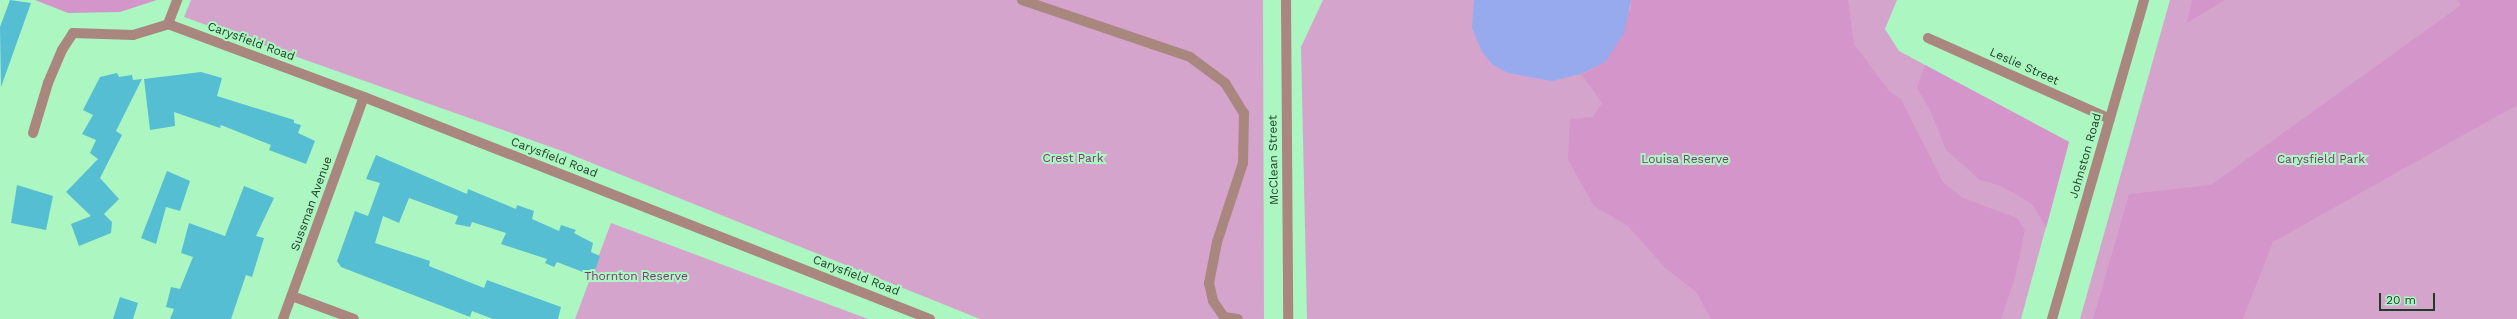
<!DOCTYPE html>
<html>
<head>
<meta charset="utf-8">
<style>
  body { margin:0 }
  #map { position:relative; width:2517px; height:319px; overflow:hidden; background:#acf6c1; font-family:"Work Sans",sans-serif }
  div>[style] { position:absolute }
  .green>* { inset:0; background:#d5a4cc }
  .forest>* { inset:0; background:#d496ca }
  .water>* { inset:0; background:#98aaee }
  .building>* { inset:0; background:#56bed3 }
  .minor>* { height:10px; margin:-5px; padding:0 5px; transform-origin:5px; border-radius:5px; background:#a9867e }
  span { translate:-50% -50%; white-space:nowrap; text-align:center; line-height:1.15; -webkit-text-stroke:4px #acf6c1; paint-order:stroke }
  .street-label { font-size:12px; color:#1e3c27 }
  .park-label { font-size:12px; color:#803777 }
  .scale { position:absolute; left:2379px; top:293px; width:56px; height:18px; box-sizing:border-box; border:2px solid #1e3c27; border-top:0; padding-left:5px; font-size:12px; line-height:14px; white-space:nowrap; color:#1e3c27; -webkit-text-stroke:3px #acf6c1; paint-order:stroke }
</style>
</head>
<body>
<div id="map">
  <div class="green">
    <i style="clip-path:polygon(191px 0,1263px 0,1264px 319px,980px 319px,562px 151px,184px 17px)"></i>
    <i style="clip-path:polygon(1323px 0,1897px 0,1885px 29px,1899px 51px,2069px 142px,2021px 319px,1307px 319px,1301px 47px)"></i>
    <i style="clip-path:polygon(2170px 0,2517px 0,2517px 319px,2080px 319px)"></i>
    <i style="clip-path:polygon(611px 223px,868px 319px,575px 319px)"></i>
  </div>
  <div class="forest">
    <i style="clip-path:polygon(35px 0,157px 0,120px 12px,68px 13px)"></i>
    <i style="clip-path:polygon(1631px 0,1848px 0,1854px 44px,1890px 92px,1901px 99px,1943px 182px,1963px 198px,2017px 218px,2025px 230px,2015px 278px,2001px 319px,1711px 319px,1696px 292px,1665px 268px,1628px 226px,1594px 206px,1568px 160px,1570px 119px,1593px 117px,1602px 103px,1581px 74px,1593px 69px,1631px 8px)"></i>
    <i style="clip-path:polygon(2192px 0,2225px 0,2187px 23px)"></i>
    <i style="clip-path:polygon(2458px 0,2517px 0,2517px 105px,2273px 242px,2243px 319px,2093px 319px,2129px 194px,2211px 185px,2461px 5px)"></i>
    <i style="clip-path:polygon(1925px 65px,2069px 142px,2046px 228px,2032px 204px,2001px 186px,1980px 180px,1946px 150px,1930px 110px,1917px 88px)"></i>
  </div>
  <div class="water">
    <i style="clip-path:polygon(1474px 0,1631px 0,1624px 33px,1605px 62px,1581px 74px,1552px 81px,1508px 73px,1493px 65px,1482px 52px,1472px 28px)"></i>
  </div>
  <div class="building">
    <i style="clip-path:polygon(10px 0,31px 3px,1px 87px,0 27px)"></i>
    <i style="clip-path:polygon(201px 72px,222px 78px,217px 96px,294px 120px,294px 123px,301px 125px,298px 133px,315px 141px,306px 164px,269px 150px,271px 145px,221px 125px,220px 128px,174px 112px,175px 126px,150px 130px,144px 79px)"></i>
    <i style="clip-path:polygon(117px 73px,119px 77px,132px 75px,133px 80px,142px 79px,116px 131px,122px 135px,100px 178px,119px 199px,104px 214px,112px 222px,111px 233px,79px 246px,71px 224px,91px 216px,66px 192px,98px 159px,90px 153px,96px 140px,82px 134px,93px 115px,83px 110px,100px 77px)"></i>
    <i style="clip-path:polygon(376px 155px,467px 194px,468px 189px,516px 209px,517px 205px,534px 211px,532px 219px,559px 231px,561px 225px,576px 230px,574px 233px,593px 243px,591px 252px,600px 256px,593px 276px,557px 262px,554px 267px,545px 263px,547px 259px,501px 244px,506px 233px,472px 222px,470px 227px,455px 224px,458px 216px,409px 198px,399px 223px,383px 216px,375px 243px,430px 261px,429px 266px,484px 288px,487px 280px,561px 307px,558px 319px,493px 319px,472px 311px,470px 317px,341px 267px,337px 261px,355px 211px,368px 216px,380px 183px,366px 179px)"></i>
    <i style="clip-path:polygon(167px 171px,190px 181px,180px 211px,166px 207px,156px 244px,141px 238px)"></i>
    <i style="clip-path:polygon(17px 185px,53px 196px,46px 230px,11px 223px)"></i>
    <i style="clip-path:polygon(244px 186px,274px 198px,256px 236px,264px 238px,252px 277px,246px 275px,231px 319px,170px 319px,174px 309px,166px 307px,171px 287px,180px 289px,193px 257px,181px 253px,189px 223px,225px 236px)"></i>
    <i style="clip-path:polygon(120px 297px,138px 303px,133px 319px,113px 319px)"></i>
  </div>
  <div class="minor">
    <i style="left:1022px;top:0;width:177px;rotate:18.7deg"></i>
    <i style="left:1190px;top:57px;width:44px;rotate:36.6deg"></i>
    <i style="left:1225px;top:83px;width:36px;rotate:58deg"></i>
    <i style="left:1244px;top:113px;width:50px;rotate:91.1deg"></i>
    <i style="left:1243px;top:163px;width:83px;rotate:108.2deg"></i>
    <i style="left:1217px;top:242px;width:42px;rotate:101deg"></i>
    <i style="left:1209px;top:283px;width:18px;rotate:77deg"></i>
    <i style="left:1213px;top:301px;width:19px;rotate:55deg"></i>
    <i style="left:1224px;top:317px;width:14px;rotate:8deg"></i>
    <i style="left:1286px;top:0;width:319px;rotate:89.6deg"></i>
    <i style="left:168px;top:24px;width:209px;rotate:20.4deg"></i>
    <i style="left:364px;top:97px;width:608px;rotate:21.42deg"></i>
    <i style="left:168px;top:24px;width:26px;rotate:-69deg"></i>
    <i style="left:1928px;top:38px;width:199px;rotate:24deg"></i>
    <i style="left:33px;top:133px;width:52px;rotate:-73.3deg"></i>
    <i style="left:48px;top:83px;width:36px;rotate:-67deg"></i>
    <i style="left:62px;top:50px;width:20px;rotate:-57deg"></i>
    <i style="left:73px;top:33px;width:60px;rotate:1.9deg"></i>
    <i style="left:133px;top:35px;width:37px;rotate:-17deg"></i>
    <i style="left:292px;top:296px;width:66px;rotate:20.4deg"></i>
    <i style="left:283px;top:319px;width:236px;rotate:-70deg"></i>
    <i style="left:2052px;top:319px;width:332px;rotate:-73.9deg"></i>
  </div>
  <div class="street-label">
    <span style="left:251px;top:42px;rotate:20deg">Carysfield Road</span>
    <span style="left:2024px;top:67px;rotate:24deg">Leslie Street</span>
    <span style="left:2086px;top:156px;rotate:-74deg">Johnston Road</span>
    <span style="left:554px;top:158px;rotate:21deg">Carysfield Road</span>
    <span style="left:1274px;top:160px;rotate:-91deg">McClean Street</span>
    <span style="left:312px;top:204px;rotate:-70deg">Sussman Avenue</span>
    <span style="left:856px;top:276px;rotate:21deg">Carysfield Road</span>
  </div>
  <div class="park-label">
    <span style="left:1073px;top:159px">Crest Park</span>
    <span style="left:1685px;top:160px">Louisa Reserve</span>
    <span style="left:2321px;top:160px">Carysfield Park</span>
    <span style="left:636px;top:277px">Thornton Reserve</span>
  </div>
  <div class="scale">20 m</div>
</div>
</body>
</html>
